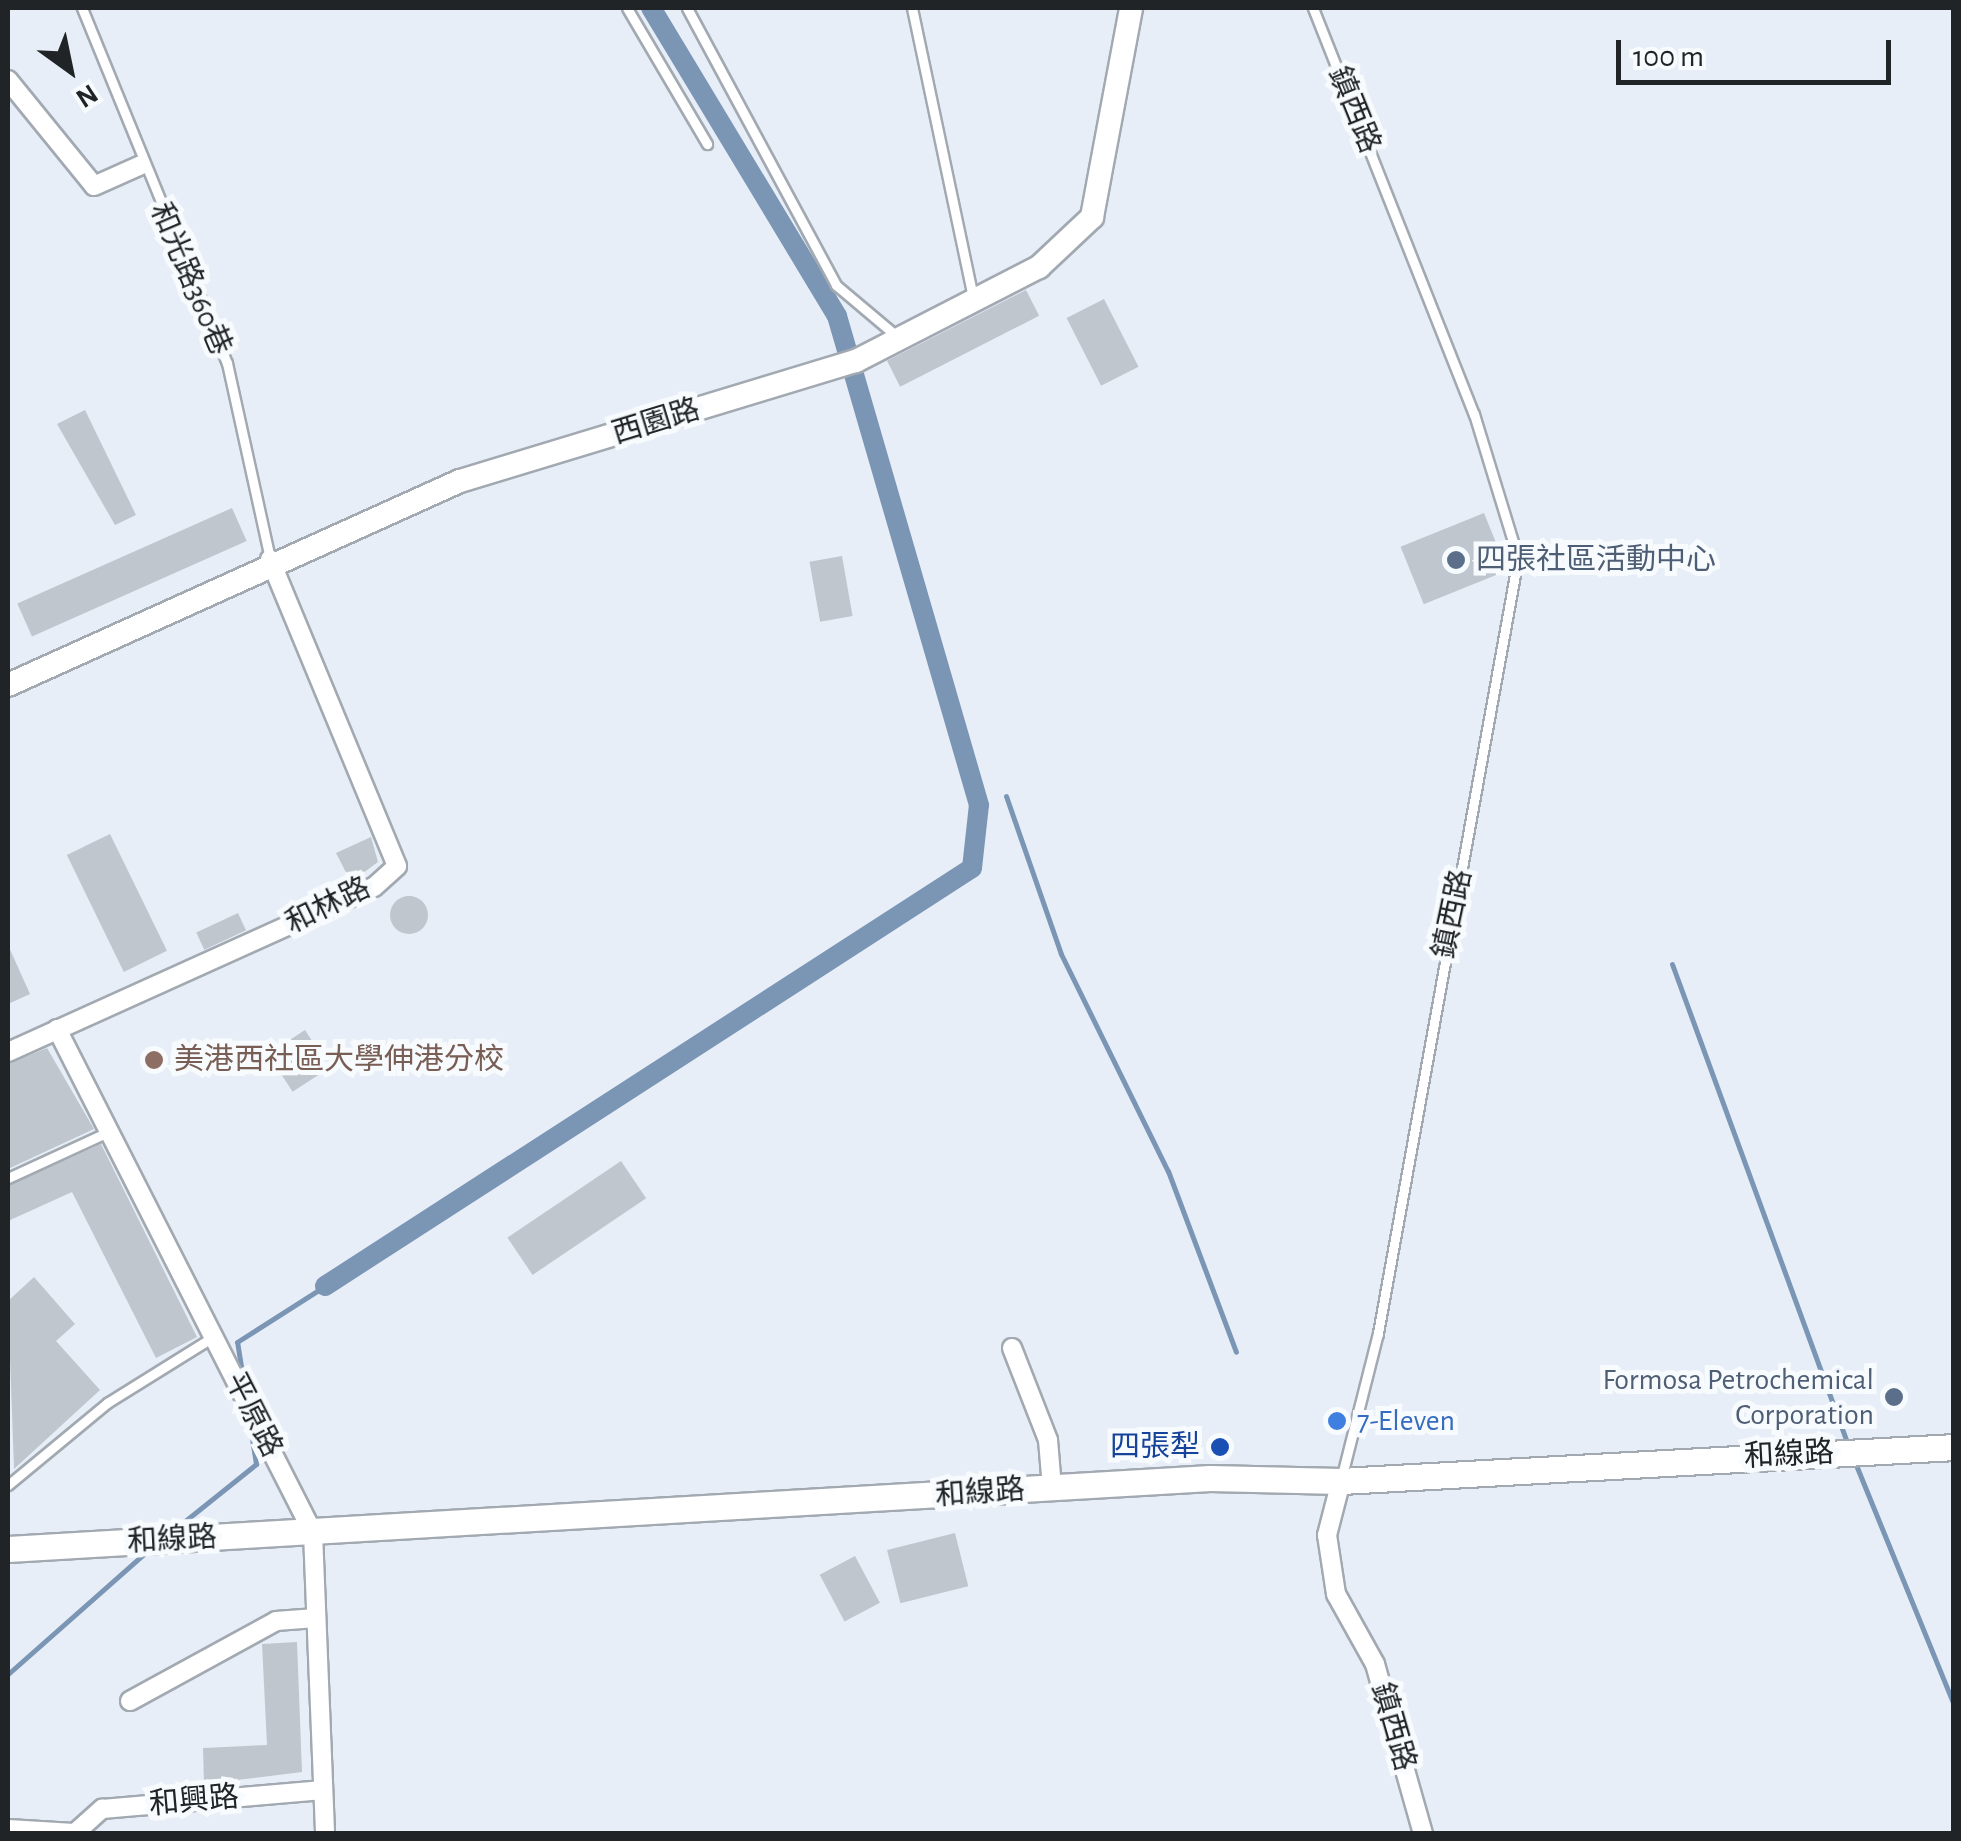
<!DOCTYPE html>
<html>
<head>
<meta charset="utf-8">
<style>
  body { margin:0 }
  #map { position:relative; width:1961px; height:1841px; overflow:hidden; background:#e7eef7; font-family:"Alegreya Sans","Noto Sans TC",sans-serif }
  div>[style] { position:absolute }
  .stream>* { height:5px; margin:-2.5px; padding:0 2.5px; transform-origin:2.5px; border-radius:2.5px; background:#7b95b5 }
  .canal>* { height:20px; margin:-10px; padding:0 10px; transform-origin:10px; border-radius:10px; background:#7b95b5 }
  .building>* { inset:0; background:#bfc6ce; transform-origin:0 0 }
  .round { border-radius:50% }
  .roads { filter:drop-shadow(2px 0 #a2a9b1) drop-shadow(-2px 0 #a2a9b1) drop-shadow(0 2px #a2a9b1) drop-shadow(0 -2px #a2a9b1) }
  .service>* { height:9px; margin:-4.5px; padding:0 4.5px; transform-origin:4.5px; border-radius:4.5px; background:#fff }
  .minor>* { height:18px; margin:-9px; padding:0 9px; transform-origin:9px; border-radius:9px; background:#fff }
  .tertiary>* { height:22px; margin:-11px; padding:0 11px; transform-origin:11px; border-radius:11px; background:#fff }
  .secondary>* { height:25px; margin:-12.5px; padding:0 12.5px; transform-origin:12.5px; border-radius:12.5px; background:#fff }
  .dots>* { width:28px; height:28px; translate:-50% -50%; box-sizing:border-box; border:5px solid #f8fbfe; border-radius:50% }
  span { translate:-50% -50%; white-space:nowrap; text-align:center; line-height:1.15; -webkit-text-stroke:10px #f8fbfe; paint-order:stroke }
  .street-label { font-size:30px; color:#212427 }
  .service-label { font-size:30px; color:#4e5e75 }
  .left { translate:0 -50%; text-align:left }
  .right { translate:-100% -50%; text-align:right }
  .education-label { font-size:30px; color:#785e54 }
  .shop-label { font-size:30px; color:#366cbe }
  .transit-label { font-size:30px; color:#164399 }
  .frame { position:absolute; inset:0; border:10px solid #212427; pointer-events:none }
  .north { position:absolute; left:20px; top:20px; width:100px; height:100px; -webkit-text-stroke:8px #f8fbfe; paint-order:stroke; rotate:147deg; font-size:28px; font-weight:700; line-height:40px; text-align:center; color:#212427 }
  .north::after { content:''; display:block; margin:auto; width:35px; height:45px; background:#212427; clip-path:polygon(50% 0,100% 100%,50% 72%,0 100%) }
  .scale { position:absolute; left:1616px; top:40px; width:275px; height:45px; box-sizing:border-box; border:5px solid #212427; border-top:0; padding-left:12px; font-size:30px; line-height:35px; white-space:nowrap; color:#212427; -webkit-text-stroke:8px #f8fbfe; paint-order:stroke }
</style>
</head>
<body>
<div id="map">
  <div class="stream">
    <i style="left:1006px;top:796px;width:167px;rotate:70.8deg"></i>
    <i style="left:1061px;top:954px;width:242px;rotate:63.8deg"></i>
    <i style="left:1168px;top:1171px;width:193px;rotate:69.4deg"></i>
    <i style="left:1672px;top:964px;width:512px;rotate:69.9deg"></i>
    <i style="left:243px;top:1379px;width:37px;rotate:-99deg"></i>
    <i style="left:237px;top:1342px;width:104px;rotate:-32.5deg"></i>
    <i style="left:1854px;top:1460px;width:265px;rotate:67.8deg"></i>
    <i style="left:175px;top:1529px;width:104px;rotate:-38.7deg"></i>
    <i style="left:256px;top:1464px;width:39px;rotate:-99deg"></i>
    <i style="left:8px;top:1674px;width:186px;rotate:-41.5deg"></i>
  </div>
  <div class="canal">
    <i style="left:325px;top:1286px;width:770px;rotate:-32.86deg"></i>
    <i style="left:972px;top:868px;width:63px;rotate:-83.7deg"></i>
    <i style="left:979px;top:805px;width:509px;rotate:-106.19deg"></i>
    <i style="left:837px;top:316px;width:360px;rotate:-121.1deg"></i>
  </div>
  <div class="building">
    <i style="left:1026px;top:290px;width:29px;height:156px;rotate:63deg"></i>
    <i style="left:1104px;top:299px;width:76px;height:42px;rotate:63deg"></i>
    <i style="clip-path:polygon(85px 410px,136px 515px,115px 525px,57px 424px)"></i>
    <i style="left:232px;top:508px;width:36px;height:235px;rotate:66deg"></i>
    <i style="left:1484px;top:513px;width:62px;height:90px;rotate:68deg"></i>
    <i style="left:842px;top:556px;width:61px;height:33px;rotate:80deg"></i>
    <i style="left:110px;top:834px;width:130px;height:48px;rotate:64deg"></i>
    <i style="clip-path:polygon(371px 837px,378px 862px,351px 882px,336px 853px)"></i>
    <i class="round" style="left:390px;top:896px;width:38px;height:38px"></i>
    <i style="left:238px;top:913px;width:19px;height:46px;rotate:65deg"></i>
    <i style="clip-path:polygon(8px 945px,30px 994px,8px 1004px)"></i>
    <i style="left:305px;top:1030px;width:45px;height:44px;rotate:57deg"></i>
    <i style="clip-path:polygon(47px 1048px,94px 1129px,8px 1169px,8px 1064px)"></i>
    <i style="clip-path:polygon(101px 1144px,197px 1337px,156px 1358px,72px 1192px,8px 1221px,8px 1186px)"></i>
    <i style="left:621px;top:1161px;width:45px;height:137px;rotate:56deg"></i>
    <i style="clip-path:polygon(34px 1277px,75px 1324px,56px 1341px,100px 1390px,14px 1469px,8px 1301px)"></i>
    <i style="left:955px;top:1533px;width:55px;height:70px;rotate:76deg"></i>
    <i style="left:855px;top:1556px;width:53px;height:40px;rotate:62deg"></i>
    <i style="clip-path:polygon(297px 1642px,302px 1772px,204px 1784px,203px 1748px,267px 1745px,262px 1644px)"></i>
  </div>
  <div class="roads">
    <div class="service">
      <i style="left:82px;top:8px;width:383px;rotate:67.8deg"></i>
      <i style="left:227px;top:363px;width:201px;rotate:77.6deg"></i>
      <i style="left:627px;top:8px;width:158px;rotate:59.5deg"></i>
      <i style="left:687px;top:8px;width:315px;rotate:61.7deg"></i>
      <i style="left:836px;top:285px;width:82px;rotate:40.1deg"></i>
      <i style="left:912px;top:8px;width:296px;rotate:78.1deg"></i>
      <i style="left:1313px;top:8px;width:437px;rotate:68.4deg"></i>
      <i style="left:1474px;top:414px;width:151px;rotate:73deg"></i>
      <i style="left:1518px;top:558px;width:788px;rotate:100.24deg"></i>
      <i style="left:1378px;top:1333px;width:151px;rotate:104.2deg"></i>
      <i style="left:8px;top:1178px;width:110px;rotate:-24.7deg"></i>
      <i style="left:8px;top:1485px;width:129px;rotate:-39.6deg"></i>
      <i style="left:107px;top:1403px;width:125px;rotate:-31.9deg"></i>
    </div>
    <div class="minor">
      <i style="left:8px;top:80px;width:136px;rotate:50.9deg"></i>
      <i style="left:94px;top:186px;width:51px;rotate:-24.1deg"></i>
      <i style="left:57px;top:1029px;width:565px;rotate:63.07deg"></i>
      <i style="left:313px;top:1533px;width:301px;rotate:87.7deg"></i>
      <i style="left:8px;top:1052px;width:401px;rotate:-24.3deg"></i>
      <i style="left:374px;top:887px;width:31px;rotate:-42deg"></i>
      <i style="left:397px;top:866px;width:332px;rotate:-112.5deg"></i>
      <i style="left:1012px;top:1348px;width:99px;rotate:68.6deg"></i>
      <i style="left:1048px;top:1440px;width:48px;rotate:85.2deg"></i>
      <i style="left:1341px;top:1481px;width:56px;rotate:104.5deg"></i>
      <i style="left:1327px;top:1535px;width:60px;rotate:81.3deg"></i>
      <i style="left:1336px;top:1594px;width:80px;rotate:60.9deg"></i>
      <i style="left:1375px;top:1664px;width:177px;rotate:74.2deg"></i>
      <i style="left:130px;top:1701px;width:166px;rotate:-28.7deg"></i>
      <i style="left:276px;top:1621px;width:40px;rotate:-4.3deg"></i>
      <i style="left:8px;top:1829px;width:66px;rotate:3.5deg"></i>
      <i style="left:74px;top:1834px;width:38px;rotate:-42deg"></i>
      <i style="left:102px;top:1809px;width:222px;rotate:-4.9deg"></i>
    </div>
    <div class="tertiary">
      <i style="left:8px;top:685px;width:496px;rotate:-24.3deg"></i>
      <i style="left:460px;top:481px;width:414px;rotate:-16.9deg"></i>
      <i style="left:856px;top:361px;width:206px;rotate:-27.2deg"></i>
      <i style="left:1039px;top:267px;width:73px;rotate:-43.3deg"></i>
      <i style="left:1092px;top:217px;width:213px;rotate:-79.4deg"></i>
    </div>
    <div class="secondary">
      <i style="left:8px;top:1549px;width:1204px;rotate:-3.38deg"></i>
      <i style="left:1210px;top:1478px;width:131px;rotate:1.3deg"></i>
      <i style="left:1341px;top:1481px;width:614px;rotate:-3.17deg"></i>
    </div>
  </div>
  <div class="dots">
    <i style="left:1456px;top:560px;background:#5c6f8a"></i>
    <i style="left:154px;top:1060px;background:#8d6e63"></i>
    <i style="left:1894px;top:1397px;background:#5c6f8a"></i>
    <i style="left:1337px;top:1421px;background:#3f7fe0"></i>
    <i style="left:1220px;top:1447px;background:#1a4fb4"></i>
  </div>
  <div class="street-label">
    <span style="left:1354px;top:110px;rotate:68deg">鎮西路</span>
    <span style="left:190px;top:279px;rotate:67deg">和光路360巷</span>
    <span style="left:656px;top:422px;rotate:-17deg">西園路</span>
    <span style="left:328px;top:906px;rotate:-26deg">和林路</span>
    <span style="left:1453px;top:914px;rotate:-78deg">鎮西路</span>
    <span style="left:253px;top:1415px;rotate:63deg">平原路</span>
    <span style="left:1789px;top:1455px;rotate:-3deg">和線路</span>
    <span style="left:980px;top:1493px;rotate:-4deg">和線路</span>
    <span style="left:172px;top:1540px;rotate:-3deg">和線路</span>
    <span style="left:1393px;top:1727px;rotate:74deg">鎮西路</span>
    <span style="left:194px;top:1801px;rotate:-5deg">和興路</span>
  </div>
  <div class="service-label">
    <span class="left" style="left:1476px;top:560px">四張社區活動中心</span>
    <span class="right" style="left:1874px;top:1397px">Formosa Petrochemical<br>Corporation</span>
  </div>
  <div class="education-label">
    <span class="left" style="left:174px;top:1060px">美港西社區大學伸港分校</span>
  </div>
  <div class="shop-label">
    <span class="left" style="left:1357px;top:1421px">7-Eleven</span>
  </div>
  <div class="transit-label">
    <span class="right" style="left:1200px;top:1447px">四張犁</span>
  </div>
  <div class="frame"></div>
  <div class="north">N</div>
  <div class="scale">100 m</div>
</div>
</body>
</html>
